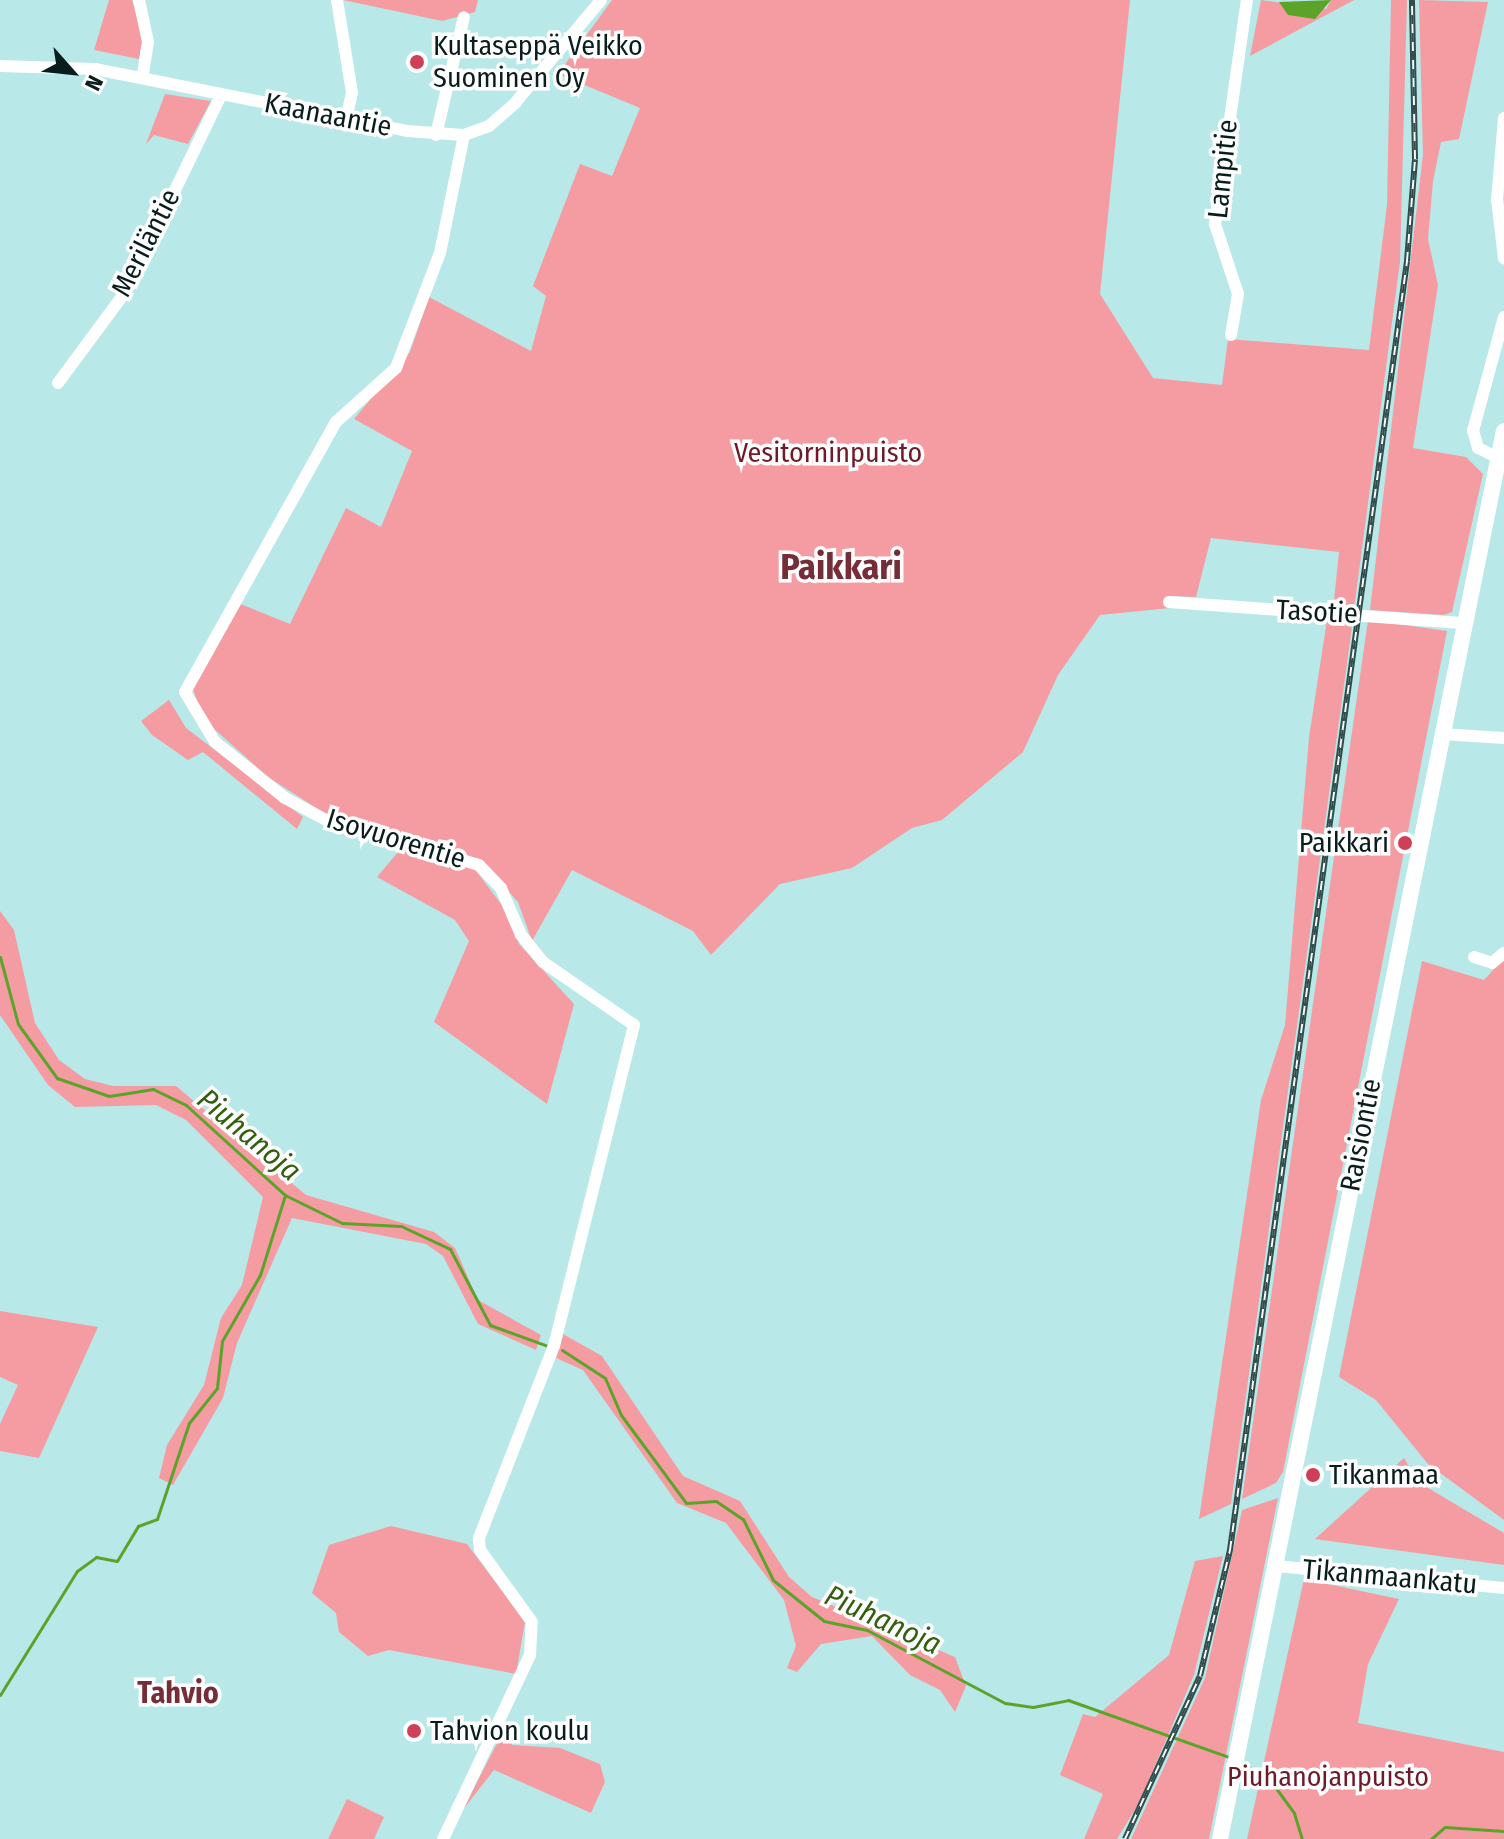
<!DOCTYPE html>
<html>
<head>
<meta charset="utf-8">
<style>
  body { margin:0 }
  #map { position:relative; width:1504px; height:1839px; overflow:hidden; background:#b8e8e8; font-family:"Fira Sans Condensed",sans-serif }
  div>[style] { position:absolute }
  .green>* { inset:0; background:#f59ca2 }
  .water>* { inset:0; background:#5ca32a }
  .stream>* { height:3px; margin:-1.5px; padding:0 1.5px; transform-origin:1.5px; border-radius:1.5px; background:#5ca32a }
  .minor>* { height:12px; margin:-6px; padding:0 6px; transform-origin:6px; border-radius:6px; background:#fff }
  .major>* { height:16px; margin:-8px; padding:0 8px; transform-origin:8px; border-radius:8px; background:#fff }
  .rail>* { height:6px; margin-top:-3px; transform-origin:0; background:repeating-linear-gradient(90deg,#fefefe 0 9px,#324c4c 0 18px); box-sizing:border-box; border-block:2px solid #324c4c }
  .dots>* { width:22px; height:22px; translate:-50% -50%; box-sizing:border-box; border:4px solid #fefefe; border-radius:50% }
  span { translate:-50% -50%; white-space:nowrap; text-align:center; line-height:1.15; -webkit-text-stroke:7px #fefefe; paint-order:stroke }
  .poi-label { font-size:28px; color:#0a1d1d }
  .left { translate:0 -50%; text-align:left }
  .right { translate:-100% -50%; text-align:right }
  .street-label { font-size:28px; color:#0a1d1d }
  .park-label { font-size:28px; color:#6f1929 }
  .water-label { font-size:30px; color:#326010; font-style:italic }
  .neighbourhood-label { font-size:30px; color:#752e37; font-weight:700 }
  .district-label { font-size:36px; color:#752e37; font-weight:700 }
  .north { position:absolute; left:32px; top:32px; width:80px; height:80px; -webkit-text-stroke:6px #fefefe; paint-order:stroke; rotate:117deg; font-size:22px; font-weight:700; line-height:32px; text-align:center; color:#0a1d1d }
  .north::after { content:''; display:block; margin:auto; width:28px; height:36px; background:#0a1d1d; clip-path:polygon(50% 0,100% 100%,50% 72%,0 100%) }
</style>
</head>
<body>
<div id="map">
  <div class="green">
    <i style="clip-path:polygon(109px 0,132px 0,143px 38px,139px 59px,94px 50px)"></i>
    <i style="clip-path:polygon(343px 0,478px 0,475px 12px,442px 21px)"></i>
    <i style="clip-path:polygon(612px 0,1130px 0,1100px 294px,1153px 378px,1222px 385px,1228px 339px,1369px 350px,1387px 205px,1391px 0,1407px 0,1400px 262px,1354px 609px,1333px 610px,1339px 552px,1211px 538px,1196px 597px,1170px 596px,1170px 608px,1100px 615px,1058px 675px,1023px 752px,942px 820px,912px 828px,852px 868px,780px 884px,711px 955px,693px 931px,572px 870px,532px 941px,518px 902px,480px 860px,327px 815px,268px 777px,203px 719px,192px 686px,238px 603px,290px 624px,346px 508px,381px 527px,412px 451px,354px 419px,410px 352px,429px 297px,531px 351px,546px 296px,533px 286px,580px 164px,612px 176px,640px 108px,558px 74px)"></i>
    <i style="clip-path:polygon(1261px 0,1326px 9px,1331px 0,1354px 0,1250px 56px)"></i>
    <i style="clip-path:polygon(1419px 0,1488px 2px,1459px 139px,1441px 142px,1433px 181px,1428px 239px,1438px 285px,1413px 448px,1466px 457px,1483px 474px,1452px 612px,1444px 615px,1370px 610px,1423px 154px)"></i>
    <i style="clip-path:polygon(165px 94px,211px 101px,188px 144px,154px 135px,146px 144px)"></i>
    <i style="clip-path:polygon(1327px 620px,1353px 620px,1231px 1504px,1199px 1519px,1261px 1100px,1285px 1025px,1309px 737px)"></i>
    <i style="clip-path:polygon(1368px 620px,1447px 631px,1283px 1472px,1276px 1483px,1242px 1499px)"></i>
    <i style="clip-path:polygon(169px 700px,186px 728px,303px 817px,297px 829px,203px 752px,188px 760px,152px 735px,141px 721px)"></i>
    <i style="clip-path:polygon(403px 846px,471px 864px,507px 912px,519px 944px,574px 1004px,547px 1104px,434px 1022px,469px 941px,455px 920px,377px 877px)"></i>
    <i style="clip-path:polygon(0 911px,14px 930px,35px 1023px,59px 1060px,85px 1079px,113px 1086px,176px 1086px,306px 1195px,434px 1232px,455px 1248px,478px 1300px,541px 1335px,536px 1350px,478px 1324px,443px 1256px,426px 1244px,292px 1218px,237px 1343px,223px 1398px,173px 1485px,159px 1478px,167px 1445px,204px 1385px,221px 1318px,242px 1285px,263px 1197px,186px 1120px,156px 1105px,75px 1107px,48px 1085px,0 1015px)"></i>
    <i style="clip-path:polygon(1504px 958px,1504px 1520px,1428px 1464px,1376px 1400px,1339px 1377px,1422px 961px,1484px 980px)"></i>
    <i style="clip-path:polygon(0 1311px,98px 1327px,39px 1458px,0 1451px,0 1424px,18px 1385px,0 1377px)"></i>
    <i style="clip-path:polygon(563px 1334px,602px 1356px,683px 1476px,740px 1501px,789px 1577px,812px 1597px,955px 1657px,966px 1686px,955px 1712px,940px 1690px,910px 1675px,872px 1636px,821px 1644px,797px 1672px,787px 1668px,796px 1646px,784px 1600px,726px 1523px,677px 1503px,583px 1370px,556px 1358px)"></i>
    <i style="clip-path:polygon(1404px 1458px,1418px 1482px,1504px 1533px,1504px 1565px,1315px 1539px)"></i>
    <i style="clip-path:polygon(1278px 1498px,1209px 1839px,1131px 1839px,1205px 1678px,1242px 1510px)"></i>
    <i style="clip-path:polygon(391px 1526px,467px 1544px,525px 1622px,516px 1674px,389px 1650px,368px 1656px,339px 1632px,336px 1613px,312px 1593px,329px 1545px)"></i>
    <i style="clip-path:polygon(1223px 1556px,1194px 1675px,1139px 1803px,1117px 1839px,1084px 1839px,1103px 1794px,1060px 1775px,1083px 1714px,1095px 1717px,1169px 1655px,1195px 1561px)"></i>
    <i style="clip-path:polygon(1304px 1579px,1399px 1599px,1368px 1664px,1358px 1723px,1504px 1752px,1504px 1839px,1247px 1839px)"></i>
    <i style="clip-path:polygon(505px 1728px,512px 1745px,560px 1748px,600px 1764px,605px 1782px,591px 1813px,494px 1770px,462px 1811px)"></i>
    <i style="clip-path:polygon(347px 1799px,384px 1817px,374px 1839px,328px 1839px)"></i>
  </div>
  <div class="water">
    <i style="clip-path:polygon(1331px 0,1315px 19px,1288px 15px,1279px 2px)"></i>
  </div>
  <div class="stream">
    <i style="left:0;top:957px;width:69px;rotate:75deg"></i>
    <i style="left:18px;top:1024px;width:67px;rotate:54.2deg"></i>
    <i style="left:57px;top:1078px;width:55px;rotate:19.1deg"></i>
    <i style="left:109px;top:1096px;width:45px;rotate:-9deg"></i>
    <i style="left:153px;top:1089px;width:37px;rotate:26deg"></i>
    <i style="left:186px;top:1105px;width:134px;rotate:42.3deg"></i>
    <i style="left:285px;top:1195px;width:64px;rotate:26.2deg"></i>
    <i style="left:342px;top:1223px;width:59px;rotate:2.9deg"></i>
    <i style="left:401px;top:1226px;width:54px;rotate:25.1deg"></i>
    <i style="left:450px;top:1249px;width:86px;rotate:62.2deg"></i>
    <i style="left:490px;top:1325px;width:59px;rotate:20deg"></i>
    <i style="left:562px;top:1350px;width:51px;rotate:33.1deg"></i>
    <i style="left:605px;top:1378px;width:40px;rotate:66.6deg"></i>
    <i style="left:621px;top:1415px;width:109px;rotate:53.5deg"></i>
    <i style="left:686px;top:1503px;width:30px;rotate:-4deg"></i>
    <i style="left:716px;top:1501px;width:32px;rotate:34deg"></i>
    <i style="left:743px;top:1519px;width:68px;rotate:63.8deg"></i>
    <i style="left:773px;top:1580px;width:65px;rotate:38.8deg"></i>
    <i style="left:824px;top:1621px;width:44px;rotate:11.8deg"></i>
    <i style="left:867px;top:1630px;width:156px;rotate:27.9deg"></i>
    <i style="left:1005px;top:1703px;width:28px;rotate:8deg"></i>
    <i style="left:1033px;top:1707px;width:36px;rotate:-11deg"></i>
    <i style="left:1068px;top:1700px;width:171px;rotate:19.5deg"></i>
    <i style="left:0;top:1695px;width:146px;rotate:-58.2deg"></i>
    <i style="left:77px;top:1571px;width:24px;rotate:-36deg"></i>
    <i style="left:96px;top:1557px;width:21px;rotate:11deg"></i>
    <i style="left:117px;top:1561px;width:41px;rotate:-59deg"></i>
    <i style="left:138px;top:1526px;width:20px;rotate:-20deg"></i>
    <i style="left:157px;top:1519px;width:101px;rotate:-71.6deg"></i>
    <i style="left:189px;top:1423px;width:45px;rotate:-51.3deg"></i>
    <i style="left:217px;top:1388px;width:47px;rotate:-83.9deg"></i>
    <i style="left:222px;top:1341px;width:76px;rotate:-60.1deg"></i>
    <i style="left:260px;top:1275px;width:84px;rotate:-72.6deg"></i>
    <i style="left:1243px;top:1763px;width:37px;rotate:35deg"></i>
    <i style="left:1273px;top:1784px;width:36px;rotate:54deg"></i>
    <i style="left:1294px;top:1813px;width:27px;rotate:73deg"></i>
    <i style="left:1431px;top:1839px;width:18px;rotate:-41deg"></i>
    <i style="left:1445px;top:1827px;width:59px;rotate:3.9deg"></i>
  </div>
  <div class="minor">
    <i style="left:139px;top:0;width:43px;rotate:77.9deg"></i>
    <i style="left:148px;top:42px;width:36px;rotate:99deg"></i>
    <i style="left:337px;top:0;width:94px;rotate:80.8deg"></i>
    <i style="left:352px;top:93px;width:27px;rotate:103deg"></i>
    <i style="left:0;top:66px;width:95px;rotate:1.8deg"></i>
    <i style="left:95px;top:69px;width:318px;rotate:11.2deg"></i>
    <i style="left:407px;top:131px;width:57px;rotate:4deg"></i>
    <i style="left:464px;top:135px;width:27px;rotate:-20deg"></i>
    <i style="left:489px;top:126px;width:35px;rotate:-41deg"></i>
    <i style="left:515px;top:103px;width:134px;rotate:-50.1deg"></i>
    <i style="left:1504px;top:118px;width:81px;rotate:94.9deg"></i>
    <i style="left:1497px;top:199px;width:60px;rotate:83.3deg"></i>
    <i style="left:436px;top:135px;width:121px;rotate:-76.7deg"></i>
    <i style="left:1231px;top:335px;width:42px;rotate:-80.3deg"></i>
    <i style="left:1238px;top:294px;width:74px;rotate:-108.2deg"></i>
    <i style="left:1215px;top:224px;width:226px;rotate:-81.9deg"></i>
    <i style="left:58px;top:383px;width:114px;rotate:-53.5deg"></i>
    <i style="left:126px;top:291px;width:218px;rotate:-64.1deg"></i>
    <i style="left:1498px;top:458px;width:22px;rotate:-153deg"></i>
    <i style="left:1478px;top:448px;width:18px;rotate:-106deg"></i>
    <i style="left:1473px;top:431px;width:118px;rotate:-74.8deg"></i>
    <i style="left:1169px;top:602px;width:297px;rotate:4.1deg"></i>
    <i style="left:1442px;top:734px;width:62px;rotate:3.7deg"></i>
    <i style="left:1474px;top:957px;width:19px;rotate:18deg"></i>
    <i style="left:1492px;top:963px;width:16px;rotate:-40deg"></i>
    <i style="left:1276px;top:1566px;width:229px;rotate:5.5deg"></i>
    <i style="left:443px;top:1839px;width:204px;rotate:-64.7deg"></i>
    <i style="left:530px;top:1655px;width:33px;rotate:-87deg"></i>
    <i style="left:532px;top:1622px;width:89px;rotate:-125.8deg"></i>
    <i style="left:480px;top:1550px;width:12px;rotate:-95deg"></i>
    <i style="left:479px;top:1538px;width:206px;rotate:-68.7deg"></i>
    <i style="left:554px;top:1346px;width:331px;rotate:-76deg"></i>
    <i style="left:634px;top:1025px;width:111px;rotate:-145.3deg"></i>
    <i style="left:543px;top:962px;width:35px;rotate:-129deg"></i>
    <i style="left:521px;top:935px;width:51px;rotate:-113.1deg"></i>
    <i style="left:501px;top:888px;width:32px;rotate:-134deg"></i>
    <i style="left:479px;top:865px;width:159px;rotate:-163.6deg"></i>
    <i style="left:326px;top:820px;width:47px;rotate:-151.8deg"></i>
    <i style="left:285px;top:798px;width:90px;rotate:-141.3deg"></i>
    <i style="left:215px;top:742px;width:58px;rotate:-121deg"></i>
    <i style="left:185px;top:692px;width:309px;rotate:-60.8deg"></i>
    <i style="left:336px;top:422px;width:81px;rotate:-42deg"></i>
    <i style="left:396px;top:368px;width:123px;rotate:-69.1deg"></i>
    <i style="left:440px;top:253px;width:120px;rotate:-78.5deg"></i>
  </div>
  <div class="major">
    <i style="left:1220px;top:1839px;width:1436px;rotate:-78.6deg"></i>
  </div>
  <div class="rail">
    <i style="left:1125px;top:1839px;width:179px;rotate:-65.3deg"></i>
    <i style="left:1200px;top:1676px;width:130px;rotate:-76.6deg"></i>
    <i style="left:1230px;top:1550px;width:1301px;rotate:-82.18deg"></i>
    <i style="left:1407px;top:261px;width:102px;rotate:-85.5deg"></i>
    <i style="left:1415px;top:159px;width:159px;rotate:-91.1deg"></i>
  </div>
  <div class="dots">
    <i style="left:417px;top:62px;background:#cf3f57"></i>
    <i style="left:1405px;top:843px;background:#cf3f57"></i>
    <i style="left:1313px;top:1475px;background:#cf3f57"></i>
    <i style="left:414px;top:1731px;background:#cf3f57"></i>
  </div>
  <div class="poi-label">
    <span class="left" style="left:433px;top:62px">Kultaseppä Veikko<br>Suominen Oy</span>
    <span class="right" style="left:1389px;top:843px">Paikkari</span>
    <span class="left" style="left:1329px;top:1475px">Tikanmaa</span>
    <span class="left" style="left:430px;top:1731px">Tahvion koulu</span>
  </div>
  <div class="street-label">
    <span style="left:328px;top:115px;rotate:11deg">Kaanaantie</span>
    <span style="left:1223px;top:169px;rotate:-84deg">Lampitie</span>
    <span style="left:146px;top:243px;rotate:-63deg">Meriläntie</span>
    <span style="left:1317px;top:612px;rotate:3deg">Tasotie</span>
    <span style="left:396px;top:839px;rotate:17deg">Isovuorentie</span>
    <span style="left:1361px;top:1135px;rotate:-79deg">Raisiontie</span>
    <span style="left:1390px;top:1577px;rotate:5deg">Tikanmaankatu</span>
  </div>
  <div class="park-label">
    <span style="left:828px;top:453px">Vesitorninpuisto</span>
    <span style="left:1328px;top:1777px">Piuhanojanpuisto</span>
  </div>
  <div class="water-label">
    <span style="left:249px;top:1135px;rotate:40deg">Piuhanoja</span>
    <span style="left:883px;top:1620px;rotate:25deg">Piuhanoja</span>
  </div>
  <div class="neighbourhood-label">
    <span style="left:178px;top:1693px">Tahvio</span>
  </div>
  <div class="district-label">
    <span style="left:841px;top:568px">Paikkari</span>
  </div>
  <div class="north">N</div>
</div>
</body>
</html>
